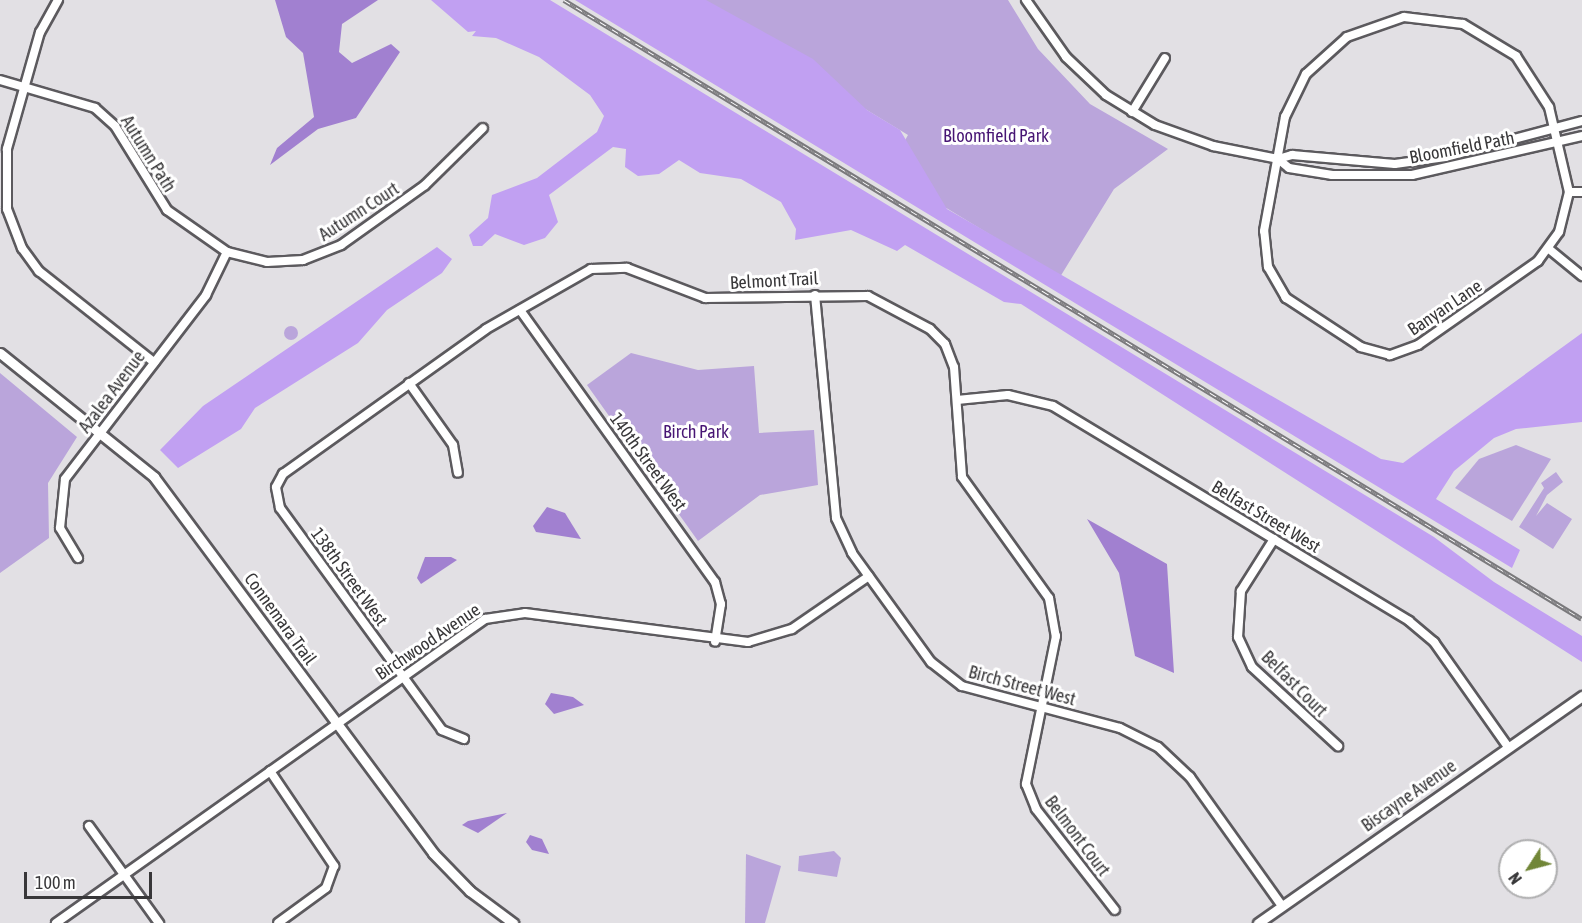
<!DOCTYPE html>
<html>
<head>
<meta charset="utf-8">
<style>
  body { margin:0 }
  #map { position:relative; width:1582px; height:923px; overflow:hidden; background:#e2e0e4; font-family:"Asap Condensed",sans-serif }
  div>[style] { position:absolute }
  .green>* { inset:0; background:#baa5db }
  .round { border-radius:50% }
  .forest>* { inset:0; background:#c1a0f2 }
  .water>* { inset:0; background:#a180d0 }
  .roads { filter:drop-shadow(2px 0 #5c5a5e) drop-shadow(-2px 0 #5c5a5e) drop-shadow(0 2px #5c5a5e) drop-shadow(0 -2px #5c5a5e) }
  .minor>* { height:8px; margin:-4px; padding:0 4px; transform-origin:4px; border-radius:4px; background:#fff }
  .tertiary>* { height:9px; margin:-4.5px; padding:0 4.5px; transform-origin:4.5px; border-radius:4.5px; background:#fff }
  .rail>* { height:4.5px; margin-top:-2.25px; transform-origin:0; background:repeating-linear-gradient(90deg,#fff 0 7px,#7a797c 0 14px); box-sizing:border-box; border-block:2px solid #7a797c }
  span { translate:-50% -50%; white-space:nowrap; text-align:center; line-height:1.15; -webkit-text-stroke:6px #fff; paint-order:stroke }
  .park-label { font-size:18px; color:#471574 }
  .street-label { font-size:18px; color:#383739 }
  .north { position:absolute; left:1498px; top:839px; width:60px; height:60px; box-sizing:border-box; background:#fff; border:2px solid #afafb0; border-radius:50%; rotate:234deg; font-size:16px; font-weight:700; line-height:24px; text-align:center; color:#383739 }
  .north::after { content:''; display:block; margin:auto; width:21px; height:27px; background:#718637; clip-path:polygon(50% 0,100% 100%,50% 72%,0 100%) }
  .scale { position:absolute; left:24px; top:872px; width:128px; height:27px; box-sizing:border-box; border:3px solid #383739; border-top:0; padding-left:8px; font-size:18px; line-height:21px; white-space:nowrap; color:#383739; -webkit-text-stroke:4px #fff; paint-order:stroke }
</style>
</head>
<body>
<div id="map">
  <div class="green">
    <i style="clip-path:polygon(686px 0,1008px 0,1038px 49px,1090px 104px,1168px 149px,1114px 189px,1060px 277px,887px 172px,908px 135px)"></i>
    <i class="round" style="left:284px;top:326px;width:14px;height:14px"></i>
    <i style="clip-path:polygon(631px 353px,698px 370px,754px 366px,759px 433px,814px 430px,818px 485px,760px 495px,698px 541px,587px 385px)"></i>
    <i style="clip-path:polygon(0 373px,77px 437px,48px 483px,49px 538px,0 573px)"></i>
    <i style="clip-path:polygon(1516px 445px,1551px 459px,1512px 521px,1455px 488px,1479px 459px)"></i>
    <i style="clip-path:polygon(1556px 472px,1563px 482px,1547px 495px,1536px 516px,1547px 503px,1572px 519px,1553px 549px,1519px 527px,1544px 488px,1541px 483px)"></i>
    <i style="clip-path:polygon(834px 851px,841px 858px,837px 877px,798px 871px,799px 856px)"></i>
    <i style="clip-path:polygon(746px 854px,781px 866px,765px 923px,745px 923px)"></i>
  </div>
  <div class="forest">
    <i style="clip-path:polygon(431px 0,550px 0,1434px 537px,1494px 582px,1582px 636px,1582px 662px,1021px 304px,1004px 302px,905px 245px,897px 251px,851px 230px,795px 240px,796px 229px,781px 202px,741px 179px,700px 173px,679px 160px,659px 174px,638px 176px,625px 167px,626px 149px,613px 147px,549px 195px,558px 222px,545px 238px,524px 245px,495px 234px,482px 246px,473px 246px,469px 235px,488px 218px,492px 195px,537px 178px,597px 132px,604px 116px,590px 95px,539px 57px,496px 38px,472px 36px,476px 31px,468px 32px)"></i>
    <i style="clip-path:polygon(575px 0,706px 0,813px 59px,867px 110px,900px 130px,947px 209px,1381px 459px,1403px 463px,1582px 333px,1582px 422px,1516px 429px,1494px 438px,1454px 471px,1436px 499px,1520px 550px,1512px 568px)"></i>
    <i style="clip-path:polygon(437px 247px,452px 259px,442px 273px,387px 310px,358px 343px,255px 408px,241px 429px,178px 468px,160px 450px,203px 406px)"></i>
  </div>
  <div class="water">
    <i style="clip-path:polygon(275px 0,378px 0,342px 24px,339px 52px,352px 63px,391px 44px,400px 52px,356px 118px,318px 129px,270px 165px,277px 148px,314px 117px,303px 53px,286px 37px)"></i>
    <i style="clip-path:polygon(547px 507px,565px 513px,581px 539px,536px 532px,533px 526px)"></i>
    <i style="clip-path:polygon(1087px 519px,1167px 564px,1174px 673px,1135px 656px,1119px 573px)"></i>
    <i style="clip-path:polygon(425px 557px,451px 557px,457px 560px,421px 584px,417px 578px)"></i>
    <i style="clip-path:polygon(551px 693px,573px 697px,584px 705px,554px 714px,545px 704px)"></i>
    <i style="clip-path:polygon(507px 813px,478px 833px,462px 825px,468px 821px)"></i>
    <i style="clip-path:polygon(530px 835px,542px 839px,549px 854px,532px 850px,526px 842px)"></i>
  </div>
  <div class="roads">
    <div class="minor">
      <i style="left:58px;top:0;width:37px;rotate:119deg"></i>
      <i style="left:40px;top:32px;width:122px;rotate:105.8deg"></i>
      <i style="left:7px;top:149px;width:60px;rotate:90deg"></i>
      <i style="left:7px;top:209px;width:42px;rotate:69deg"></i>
      <i style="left:22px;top:248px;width:29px;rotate:54deg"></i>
      <i style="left:39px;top:271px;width:147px;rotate:38.4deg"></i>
      <i style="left:1026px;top:0;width:70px;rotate:54.9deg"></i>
      <i style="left:1066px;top:57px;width:55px;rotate:43.5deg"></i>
      <i style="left:1106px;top:95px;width:57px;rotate:31.5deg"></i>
      <i style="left:1155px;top:125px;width:62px;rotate:19.9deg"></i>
      <i style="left:1213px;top:146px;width:66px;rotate:11.3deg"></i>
      <i style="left:1278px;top:159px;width:15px;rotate:-16deg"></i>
      <i style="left:1292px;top:155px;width:103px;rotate:5deg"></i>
      <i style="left:1395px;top:164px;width:51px;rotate:-7.8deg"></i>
      <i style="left:1446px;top:157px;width:141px;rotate:-14.8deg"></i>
      <i style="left:1404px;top:17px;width:59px;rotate:6.8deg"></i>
      <i style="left:1463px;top:24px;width:62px;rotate:31.1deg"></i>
      <i style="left:1516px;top:56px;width:61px;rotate:57.1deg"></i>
      <i style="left:1549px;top:107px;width:87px;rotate:76.8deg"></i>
      <i style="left:1569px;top:192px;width:41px;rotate:104deg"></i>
      <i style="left:1559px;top:232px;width:36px;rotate:126deg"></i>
      <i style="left:1538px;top:261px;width:146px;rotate:145deg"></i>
      <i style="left:1418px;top:345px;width:30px;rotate:160deg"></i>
      <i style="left:1390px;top:355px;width:30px;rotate:-165deg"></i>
      <i style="left:1361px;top:347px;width:90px;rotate:-146.8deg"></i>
      <i style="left:1286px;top:298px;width:36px;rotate:-120deg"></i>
      <i style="left:1268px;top:267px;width:36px;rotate:-96deg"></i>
      <i style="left:1264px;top:231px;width:116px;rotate:-79.6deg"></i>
      <i style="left:1285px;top:117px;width:48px;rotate:-64deg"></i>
      <i style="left:1306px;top:74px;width:55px;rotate:-42.1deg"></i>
      <i style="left:1347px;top:37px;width:60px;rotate:-19.3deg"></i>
      <i style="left:0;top:80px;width:99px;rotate:16.4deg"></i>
      <i style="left:95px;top:108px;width:27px;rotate:42deg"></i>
      <i style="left:115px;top:126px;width:99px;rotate:58.2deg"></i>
      <i style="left:167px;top:210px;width:73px;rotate:35deg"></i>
      <i style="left:227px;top:252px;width:41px;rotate:14deg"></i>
      <i style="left:267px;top:262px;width:36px;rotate:-3deg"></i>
      <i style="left:303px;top:260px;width:41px;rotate:-21.5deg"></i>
      <i style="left:341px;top:245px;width:103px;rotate:-35.5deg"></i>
      <i style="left:425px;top:185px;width:81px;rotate:-44.5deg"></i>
      <i style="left:1132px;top:112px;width:63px;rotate:-58.6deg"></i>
      <i style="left:1278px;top:159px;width:14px;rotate:39deg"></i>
      <i style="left:1289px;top:168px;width:44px;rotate:9.2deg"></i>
      <i style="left:1332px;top:175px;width:80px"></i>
      <i style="left:1412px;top:175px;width:174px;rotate:-12.9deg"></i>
      <i style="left:1569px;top:192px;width:13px"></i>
      <i style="left:1549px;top:249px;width:43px;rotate:39.3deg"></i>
      <i style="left:815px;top:295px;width:224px;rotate:84.6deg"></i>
      <i style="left:836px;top:518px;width:38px;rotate:65deg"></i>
      <i style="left:852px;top:553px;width:135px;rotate:54.1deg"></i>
      <i style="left:931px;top:662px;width:39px;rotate:38deg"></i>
      <i style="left:962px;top:686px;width:163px;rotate:14.9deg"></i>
      <i style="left:1120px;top:728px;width:42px;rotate:26.6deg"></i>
      <i style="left:1158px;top:747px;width:44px;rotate:43.2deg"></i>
      <i style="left:1190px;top:777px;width:158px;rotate:54.5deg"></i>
      <i style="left:520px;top:310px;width:335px;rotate:54.4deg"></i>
      <i style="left:715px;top:582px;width:23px;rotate:75deg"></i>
      <i style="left:721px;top:604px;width:38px;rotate:99deg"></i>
      <i style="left:409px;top:383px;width:76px;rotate:54.6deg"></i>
      <i style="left:453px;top:445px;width:28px;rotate:80deg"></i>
      <i style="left:957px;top:400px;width:51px;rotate:-5.6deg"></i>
      <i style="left:1008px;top:395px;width:46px;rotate:13.7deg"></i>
      <i style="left:1053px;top:406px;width:416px;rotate:31.1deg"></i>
      <i style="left:1409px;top:621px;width:33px;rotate:40deg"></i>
      <i style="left:1434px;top:642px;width:128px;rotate:54.8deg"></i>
      <i style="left:1274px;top:539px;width:62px;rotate:122.4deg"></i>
      <i style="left:1241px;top:591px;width:46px;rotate:93.7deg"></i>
      <i style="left:1238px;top:637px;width:33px;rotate:65deg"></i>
      <i style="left:1252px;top:667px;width:117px;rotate:42.6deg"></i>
      <i style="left:78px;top:558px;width:35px;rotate:-121deg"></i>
      <i style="left:60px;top:528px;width:49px;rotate:-84.2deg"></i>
      <i style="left:65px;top:479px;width:232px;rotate:-52.5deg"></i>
      <i style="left:206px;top:295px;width:48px;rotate:-64deg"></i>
      <i style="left:464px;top:739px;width:24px;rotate:-158deg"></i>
      <i style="left:442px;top:730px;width:275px;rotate:-126.1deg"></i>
      <i style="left:280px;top:508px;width:21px;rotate:-101deg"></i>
      <i style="left:276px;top:487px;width:15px;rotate:-62deg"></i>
      <i style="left:283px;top:474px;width:249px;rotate:-35.5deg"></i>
      <i style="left:486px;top:329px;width:121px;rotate:-29.7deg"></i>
      <i style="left:591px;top:269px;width:36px;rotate:-2deg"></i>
      <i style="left:627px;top:268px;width:84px;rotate:21deg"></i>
      <i style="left:705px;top:298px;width:163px;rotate:-0.7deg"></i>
      <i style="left:868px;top:296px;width:70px;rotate:28deg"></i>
      <i style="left:930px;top:329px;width:21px;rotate:45deg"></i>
      <i style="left:945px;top:344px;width:25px;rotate:69deg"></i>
      <i style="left:954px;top:367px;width:110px;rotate:85.8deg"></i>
      <i style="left:962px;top:477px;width:149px;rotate:54.3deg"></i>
      <i style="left:1049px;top:598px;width:39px;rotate:80deg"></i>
      <i style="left:1056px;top:636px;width:151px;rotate:101.5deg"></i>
      <i style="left:1026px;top:784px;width:27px;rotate:68deg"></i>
      <i style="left:1036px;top:809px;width:128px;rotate:52deg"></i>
      <i style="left:270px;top:771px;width:115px;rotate:56deg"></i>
      <i style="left:334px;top:866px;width:23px;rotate:110deg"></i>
      <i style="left:326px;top:888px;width:59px;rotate:143.9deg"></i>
      <i style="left:89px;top:826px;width:120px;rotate:54.2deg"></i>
      <i style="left:56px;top:923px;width:526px;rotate:-35.32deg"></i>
      <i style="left:485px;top:619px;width:40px;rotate:-8.5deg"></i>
      <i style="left:525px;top:613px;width:225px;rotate:7.4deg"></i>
      <i style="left:748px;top:642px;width:46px;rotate:-16.5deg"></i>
      <i style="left:792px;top:629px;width:93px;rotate:-34.5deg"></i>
    </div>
    <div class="tertiary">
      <i style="left:0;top:353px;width:198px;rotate:38.8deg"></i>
      <i style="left:154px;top:477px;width:468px;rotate:53.4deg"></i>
      <i style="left:433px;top:853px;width:53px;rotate:45.8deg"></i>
      <i style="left:470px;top:891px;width:54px;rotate:36.7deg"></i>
      <i style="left:1258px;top:923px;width:396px;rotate:-35deg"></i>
    </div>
  </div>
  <div class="rail">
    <i style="left:564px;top:0;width:1191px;rotate:31.3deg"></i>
  </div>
  <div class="park-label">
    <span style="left:996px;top:136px">Bloomfield Park</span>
    <span style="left:696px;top:432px">Birch Park</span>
  </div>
  <div class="street-label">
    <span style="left:1462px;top:148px;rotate:-11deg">Bloomfield Path</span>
    <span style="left:148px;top:154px;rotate:58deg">Autumn Path</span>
    <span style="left:359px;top:212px;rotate:-33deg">Autumn Court</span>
    <span style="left:774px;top:281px;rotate:-3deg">Belmont Trail</span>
    <span style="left:1445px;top:308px;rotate:-34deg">Banyan Lane</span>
    <span style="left:112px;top:392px;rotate:-53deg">Azalea Avenue</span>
    <span style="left:648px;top:462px;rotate:54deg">140th Street West</span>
    <span style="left:1266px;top:517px;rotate:31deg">Belfast Street West</span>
    <span style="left:349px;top:577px;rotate:54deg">138th Street West</span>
    <span style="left:280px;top:619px;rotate:54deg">Connemara Trail</span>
    <span style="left:428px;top:642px;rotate:-34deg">Birchwood Avenue</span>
    <span style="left:1294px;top:684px;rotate:45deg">Belfast Court</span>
    <span style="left:1022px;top:686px;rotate:15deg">Birch Street West</span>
    <span style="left:1409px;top:796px;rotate:-35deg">Biscayne Avenue</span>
    <span style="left:1077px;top:836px;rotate:53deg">Belmont Court</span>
  </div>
  <div class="north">N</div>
  <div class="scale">100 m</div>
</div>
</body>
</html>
